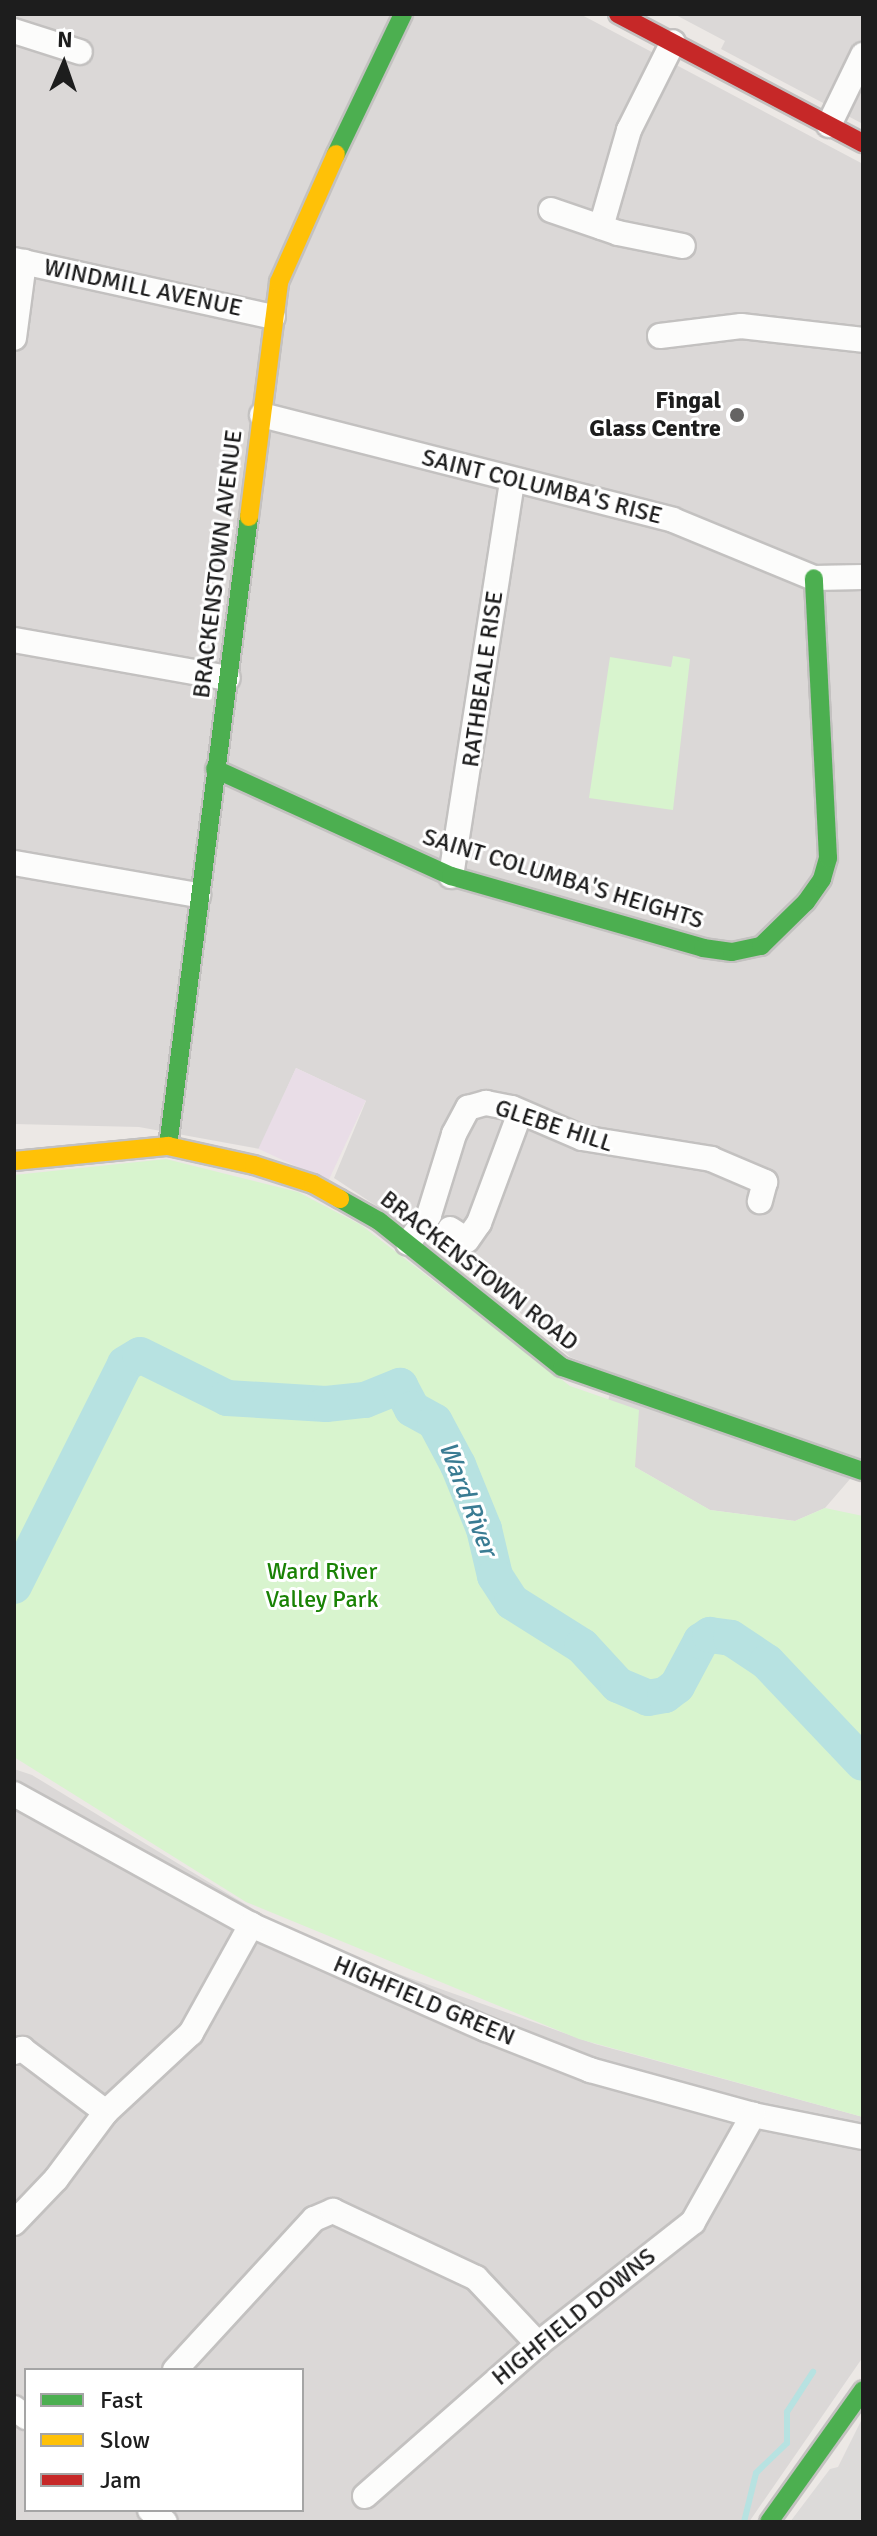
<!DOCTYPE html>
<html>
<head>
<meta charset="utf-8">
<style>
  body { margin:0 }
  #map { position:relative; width:877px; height:2536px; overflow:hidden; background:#ece8e5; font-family:Signika,sans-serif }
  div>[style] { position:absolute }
  .residential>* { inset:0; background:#dbd8d7 }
  .industrial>* { inset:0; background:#e9dde7; transform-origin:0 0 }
  .park>* { inset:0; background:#d8f4ce }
  .parking>* { inset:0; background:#dcdad9 }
  .stream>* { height:6px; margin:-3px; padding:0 3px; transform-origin:3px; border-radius:3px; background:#b7e2e1 }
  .river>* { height:36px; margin:-18px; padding:0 18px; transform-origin:18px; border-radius:18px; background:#b7e2e1 }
  .roads { filter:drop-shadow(2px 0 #c3c1c0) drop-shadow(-2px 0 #c3c1c0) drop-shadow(0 2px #c3c1c0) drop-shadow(0 -2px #c3c1c0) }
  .street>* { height:24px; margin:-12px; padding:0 12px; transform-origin:12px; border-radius:12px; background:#fcfcfb }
  .fast>* { height:18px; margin:-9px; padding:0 9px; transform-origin:9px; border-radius:9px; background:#4caf50 }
  .slow>* { height:18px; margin:-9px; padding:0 9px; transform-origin:9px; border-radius:9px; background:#ffc107 }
  .jam>* { height:18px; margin:-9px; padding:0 9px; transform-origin:9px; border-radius:9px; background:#c62828 }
  .dots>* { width:22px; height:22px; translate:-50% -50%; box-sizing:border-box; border:4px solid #fff; border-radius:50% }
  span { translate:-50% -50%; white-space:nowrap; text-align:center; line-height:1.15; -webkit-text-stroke:6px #fff; paint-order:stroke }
  .street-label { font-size:24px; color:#1d1d1d }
  .poi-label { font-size:24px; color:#1d1d1d; font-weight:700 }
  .right { translate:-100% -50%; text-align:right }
  .park-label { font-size:24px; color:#198204 }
  .water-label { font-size:26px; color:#3a7c93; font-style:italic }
  .frame { position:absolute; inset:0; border:16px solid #1d1d1d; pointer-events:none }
  .legend { position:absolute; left:24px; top:2368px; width:280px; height:144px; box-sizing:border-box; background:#fff; border:2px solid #a5a5a5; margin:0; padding:10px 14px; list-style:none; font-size:24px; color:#1d1d1d }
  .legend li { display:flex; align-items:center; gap:16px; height:40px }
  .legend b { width:40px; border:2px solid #a5a5a5 }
  .north { position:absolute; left:24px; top:24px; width:80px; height:80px; -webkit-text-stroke:6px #fff; paint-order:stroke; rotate:2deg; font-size:22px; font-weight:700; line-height:32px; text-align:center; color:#1d1d1d }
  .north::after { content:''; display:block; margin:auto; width:28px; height:36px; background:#1d1d1d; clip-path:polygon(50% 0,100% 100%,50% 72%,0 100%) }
</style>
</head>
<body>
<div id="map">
  <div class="residential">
    <i style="clip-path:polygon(14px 14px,580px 14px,863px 164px,863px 1464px,825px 1508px,795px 1521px,710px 1510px,635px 1467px,608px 1401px,615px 1374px,570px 1357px,466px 1265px,334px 1178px,366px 1101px,296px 1068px,260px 1149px,139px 1127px,14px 1124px)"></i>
    <i style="clip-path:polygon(674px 14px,863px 14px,863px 124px,721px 49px,725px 41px)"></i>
    <i style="clip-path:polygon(evenodd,14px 1769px,32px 1775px,276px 1923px,379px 1967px,595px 2044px,863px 2117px,863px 2357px,749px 2522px,14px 2522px,14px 1769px,26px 2370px,302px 2370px,302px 2510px,26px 2510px,26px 2370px)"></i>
  </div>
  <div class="industrial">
    <i style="left:296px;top:1068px;width:77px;height:89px;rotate:25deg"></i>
  </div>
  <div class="park">
    <i style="clip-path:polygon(673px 656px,690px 659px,673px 810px,589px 798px,610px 657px,671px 667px)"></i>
    <i style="clip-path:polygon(166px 1159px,298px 1192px,361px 1225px,570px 1386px,639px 1410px,635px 1467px,710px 1510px,795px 1521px,825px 1508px,863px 1516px,863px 2117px,579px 2039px,246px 1902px,14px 1757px,14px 1175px)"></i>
  </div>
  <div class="parking">
    <i style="clip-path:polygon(863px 2417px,863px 2522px,790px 2522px,830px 2469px,838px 2467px)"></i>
  </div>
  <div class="stream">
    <i style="left:744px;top:2522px;width:50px;rotate:-76.2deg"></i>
    <i style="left:756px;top:2473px;width:43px;rotate:-44.1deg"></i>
    <i style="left:787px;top:2443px;width:31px;rotate:-90deg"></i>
    <i style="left:787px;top:2412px;width:48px;rotate:-57deg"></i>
  </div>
  <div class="river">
    <i style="left:14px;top:1586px;width:248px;rotate:-63.4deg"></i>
    <i style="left:125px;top:1364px;width:17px;rotate:-31deg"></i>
    <i style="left:140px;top:1355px;width:97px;rotate:26.3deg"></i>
    <i style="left:227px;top:1398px;width:99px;rotate:3.5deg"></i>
    <i style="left:326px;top:1404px;width:39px;rotate:-6deg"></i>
    <i style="left:365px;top:1400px;width:38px;rotate:-22deg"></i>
    <i style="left:400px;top:1386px;width:26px;rotate:62deg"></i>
    <i style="left:412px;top:1409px;width:26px;rotate:29deg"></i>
    <i style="left:435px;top:1422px;width:49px;rotate:61.9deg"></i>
    <i style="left:458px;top:1465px;width:69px;rotate:67.9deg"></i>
    <i style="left:484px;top:1529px;width:48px;rotate:76.8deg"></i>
    <i style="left:495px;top:1576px;width:31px;rotate:57deg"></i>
    <i style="left:512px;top:1602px;width:83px;rotate:32.2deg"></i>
    <i style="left:582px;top:1646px;width:53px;rotate:47.3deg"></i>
    <i style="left:618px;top:1685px;width:33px;rotate:23deg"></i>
    <i style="left:648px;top:1698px;width:17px;rotate:-10deg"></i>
    <i style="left:665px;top:1695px;width:15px;rotate:-37deg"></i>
    <i style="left:677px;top:1686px;width:51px;rotate:-61.9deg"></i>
    <i style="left:701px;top:1641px;width:11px;rotate:-34deg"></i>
    <i style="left:710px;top:1635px;width:21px;rotate:8deg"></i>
    <i style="left:731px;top:1638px;width:43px;rotate:33.7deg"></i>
    <i style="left:767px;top:1662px;width:139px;rotate:46.5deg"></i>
  </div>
  <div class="roads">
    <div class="street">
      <i style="left:14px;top:31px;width:69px;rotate:17.7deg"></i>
      <i style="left:829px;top:125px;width:78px;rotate:-64.1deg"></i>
      <i style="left:551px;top:210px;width:71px;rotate:18.9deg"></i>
      <i style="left:618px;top:233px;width:66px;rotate:11.3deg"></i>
      <i style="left:601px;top:227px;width:101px;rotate:-73.9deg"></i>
      <i style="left:629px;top:130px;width:98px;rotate:-63.4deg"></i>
      <i style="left:14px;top:260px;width:265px;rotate:12.4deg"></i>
      <i style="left:660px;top:336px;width:82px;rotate:-7deg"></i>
      <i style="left:741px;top:326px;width:123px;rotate:6.5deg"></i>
      <i style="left:14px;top:338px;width:77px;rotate:-82.5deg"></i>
      <i style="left:262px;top:415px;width:424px;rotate:14.3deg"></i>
      <i style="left:673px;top:520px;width:152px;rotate:22.4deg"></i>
      <i style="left:814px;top:578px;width:49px;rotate:-1.2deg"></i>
      <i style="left:14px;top:640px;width:217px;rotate:10.1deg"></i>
      <i style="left:14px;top:863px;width:187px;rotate:9.9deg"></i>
      <i style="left:451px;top:876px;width:400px;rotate:-81.2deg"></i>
      <i style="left:450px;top:1229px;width:20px;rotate:33deg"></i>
      <i style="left:467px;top:1240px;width:21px;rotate:-55deg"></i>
      <i style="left:479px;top:1223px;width:117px;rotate:-69.6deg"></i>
      <i style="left:408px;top:1243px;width:35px;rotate:-53deg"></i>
      <i style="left:429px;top:1215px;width:85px;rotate:-72.8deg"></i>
      <i style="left:454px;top:1134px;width:30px;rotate:-62deg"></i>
      <i style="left:468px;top:1108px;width:19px;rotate:-16deg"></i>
      <i style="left:486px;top:1103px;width:26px;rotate:11deg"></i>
      <i style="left:512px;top:1108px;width:76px;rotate:23.2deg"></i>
      <i style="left:582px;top:1138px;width:131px;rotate:9.2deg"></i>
      <i style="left:711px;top:1159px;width:59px;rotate:23.1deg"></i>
      <i style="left:765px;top:1182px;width:20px;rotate:105deg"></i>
      <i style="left:14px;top:1794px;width:271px;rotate:28.9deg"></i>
      <i style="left:251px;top:1925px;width:257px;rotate:23.9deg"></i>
      <i style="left:486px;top:2029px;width:112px;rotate:21.5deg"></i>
      <i style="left:590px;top:2070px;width:169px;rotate:15.4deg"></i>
      <i style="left:753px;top:2115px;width:112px;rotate:11.3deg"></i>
      <i style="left:14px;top:2052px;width:9px;rotate:-21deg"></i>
      <i style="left:22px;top:2049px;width:105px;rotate:36.9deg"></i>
      <i style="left:14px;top:2223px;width:61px;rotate:-46.3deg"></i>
      <i style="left:56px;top:2179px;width:84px;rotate:-53.3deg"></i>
      <i style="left:106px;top:2112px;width:116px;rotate:-42.9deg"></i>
      <i style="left:191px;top:2033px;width:124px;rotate:-60.9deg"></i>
      <i style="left:175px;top:2370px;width:205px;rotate:-47.4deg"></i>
      <i style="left:314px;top:2219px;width:21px;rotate:-23deg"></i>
      <i style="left:333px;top:2211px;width:158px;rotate:25.1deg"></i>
      <i style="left:476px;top:2278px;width:91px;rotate:46.8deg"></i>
      <i style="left:14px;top:2408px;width:15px;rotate:37deg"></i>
      <i style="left:365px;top:2496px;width:230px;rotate:-41.3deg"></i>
      <i style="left:538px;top:2344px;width:197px;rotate:-38.2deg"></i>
      <i style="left:693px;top:2222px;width:123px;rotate:-60.7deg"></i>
      <i style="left:150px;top:2510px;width:19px;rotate:39deg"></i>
    </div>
    <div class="fast">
      <i style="left:336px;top:154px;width:155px;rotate:-64.4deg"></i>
      <i style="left:215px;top:769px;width:259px;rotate:24.4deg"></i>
      <i style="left:451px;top:876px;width:262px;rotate:15.9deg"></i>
      <i style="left:703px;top:948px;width:29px;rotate:8deg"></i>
      <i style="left:732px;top:952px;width:30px;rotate:-12deg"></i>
      <i style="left:761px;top:946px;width:63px;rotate:-44.4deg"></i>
      <i style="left:806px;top:902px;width:28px;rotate:-55deg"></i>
      <i style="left:822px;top:879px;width:22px;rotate:-74deg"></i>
      <i style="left:828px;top:858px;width:280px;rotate:-92.9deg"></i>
      <i style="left:168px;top:1146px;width:634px;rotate:-82.66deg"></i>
      <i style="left:340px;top:1199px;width:45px;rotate:29.4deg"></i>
      <i style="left:379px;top:1221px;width:234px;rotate:38.6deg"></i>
      <i style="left:562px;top:1367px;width:318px;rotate:19.1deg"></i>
      <i style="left:769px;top:2522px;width:162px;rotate:-54.5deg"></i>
    </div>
    <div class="slow">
      <i style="left:249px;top:517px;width:237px;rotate:-82.7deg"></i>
      <i style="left:279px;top:282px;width:140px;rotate:-66deg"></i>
      <i style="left:14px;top:1161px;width:155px;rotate:-5.6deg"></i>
      <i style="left:168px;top:1146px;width:88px;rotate:12.5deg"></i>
      <i style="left:254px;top:1165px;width:62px;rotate:17.9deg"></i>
      <i style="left:313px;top:1184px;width:31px;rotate:29deg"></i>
    </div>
    <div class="jam">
      <i style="left:618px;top:14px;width:277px;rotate:27.8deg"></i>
    </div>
  </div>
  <div class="dots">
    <i style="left:737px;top:415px;background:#656463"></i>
  </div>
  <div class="street-label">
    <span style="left:143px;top:288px;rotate:12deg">WINDMILL AVENUE</span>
    <span style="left:542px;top:487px;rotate:14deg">SAINT COLUMBA'S RISE</span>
    <span style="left:218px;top:564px;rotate:-83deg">BRACKENSTOWN AVENUE</span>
    <span style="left:483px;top:679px;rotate:-82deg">RATHBEALE RISE</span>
    <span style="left:563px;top:879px;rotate:17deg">SAINT COLUMBA'S HEIGHTS</span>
    <span style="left:554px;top:1126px;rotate:18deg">GLEBE HILL</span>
    <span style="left:479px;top:1271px;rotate:38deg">BRACKENSTOWN ROAD</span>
    <span style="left:424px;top:2001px;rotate:23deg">HIGHFIELD GREEN</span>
    <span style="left:574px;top:2317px;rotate:-39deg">HIGHFIELD DOWNS</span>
  </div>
  <div class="poi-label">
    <span class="right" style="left:721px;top:415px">Fingal<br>Glass Centre</span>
  </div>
  <div class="park-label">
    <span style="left:322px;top:1586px">Ward River<br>Valley Park</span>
  </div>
  <div class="water-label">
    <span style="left:467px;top:1499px;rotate:69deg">Ward River</span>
  </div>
  <div class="frame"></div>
  <ul class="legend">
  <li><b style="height:10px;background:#4caf50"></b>Fast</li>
  <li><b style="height:10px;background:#ffc107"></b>Slow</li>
  <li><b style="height:10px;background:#c62828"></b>Jam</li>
  </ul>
  <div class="north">N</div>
</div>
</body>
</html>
